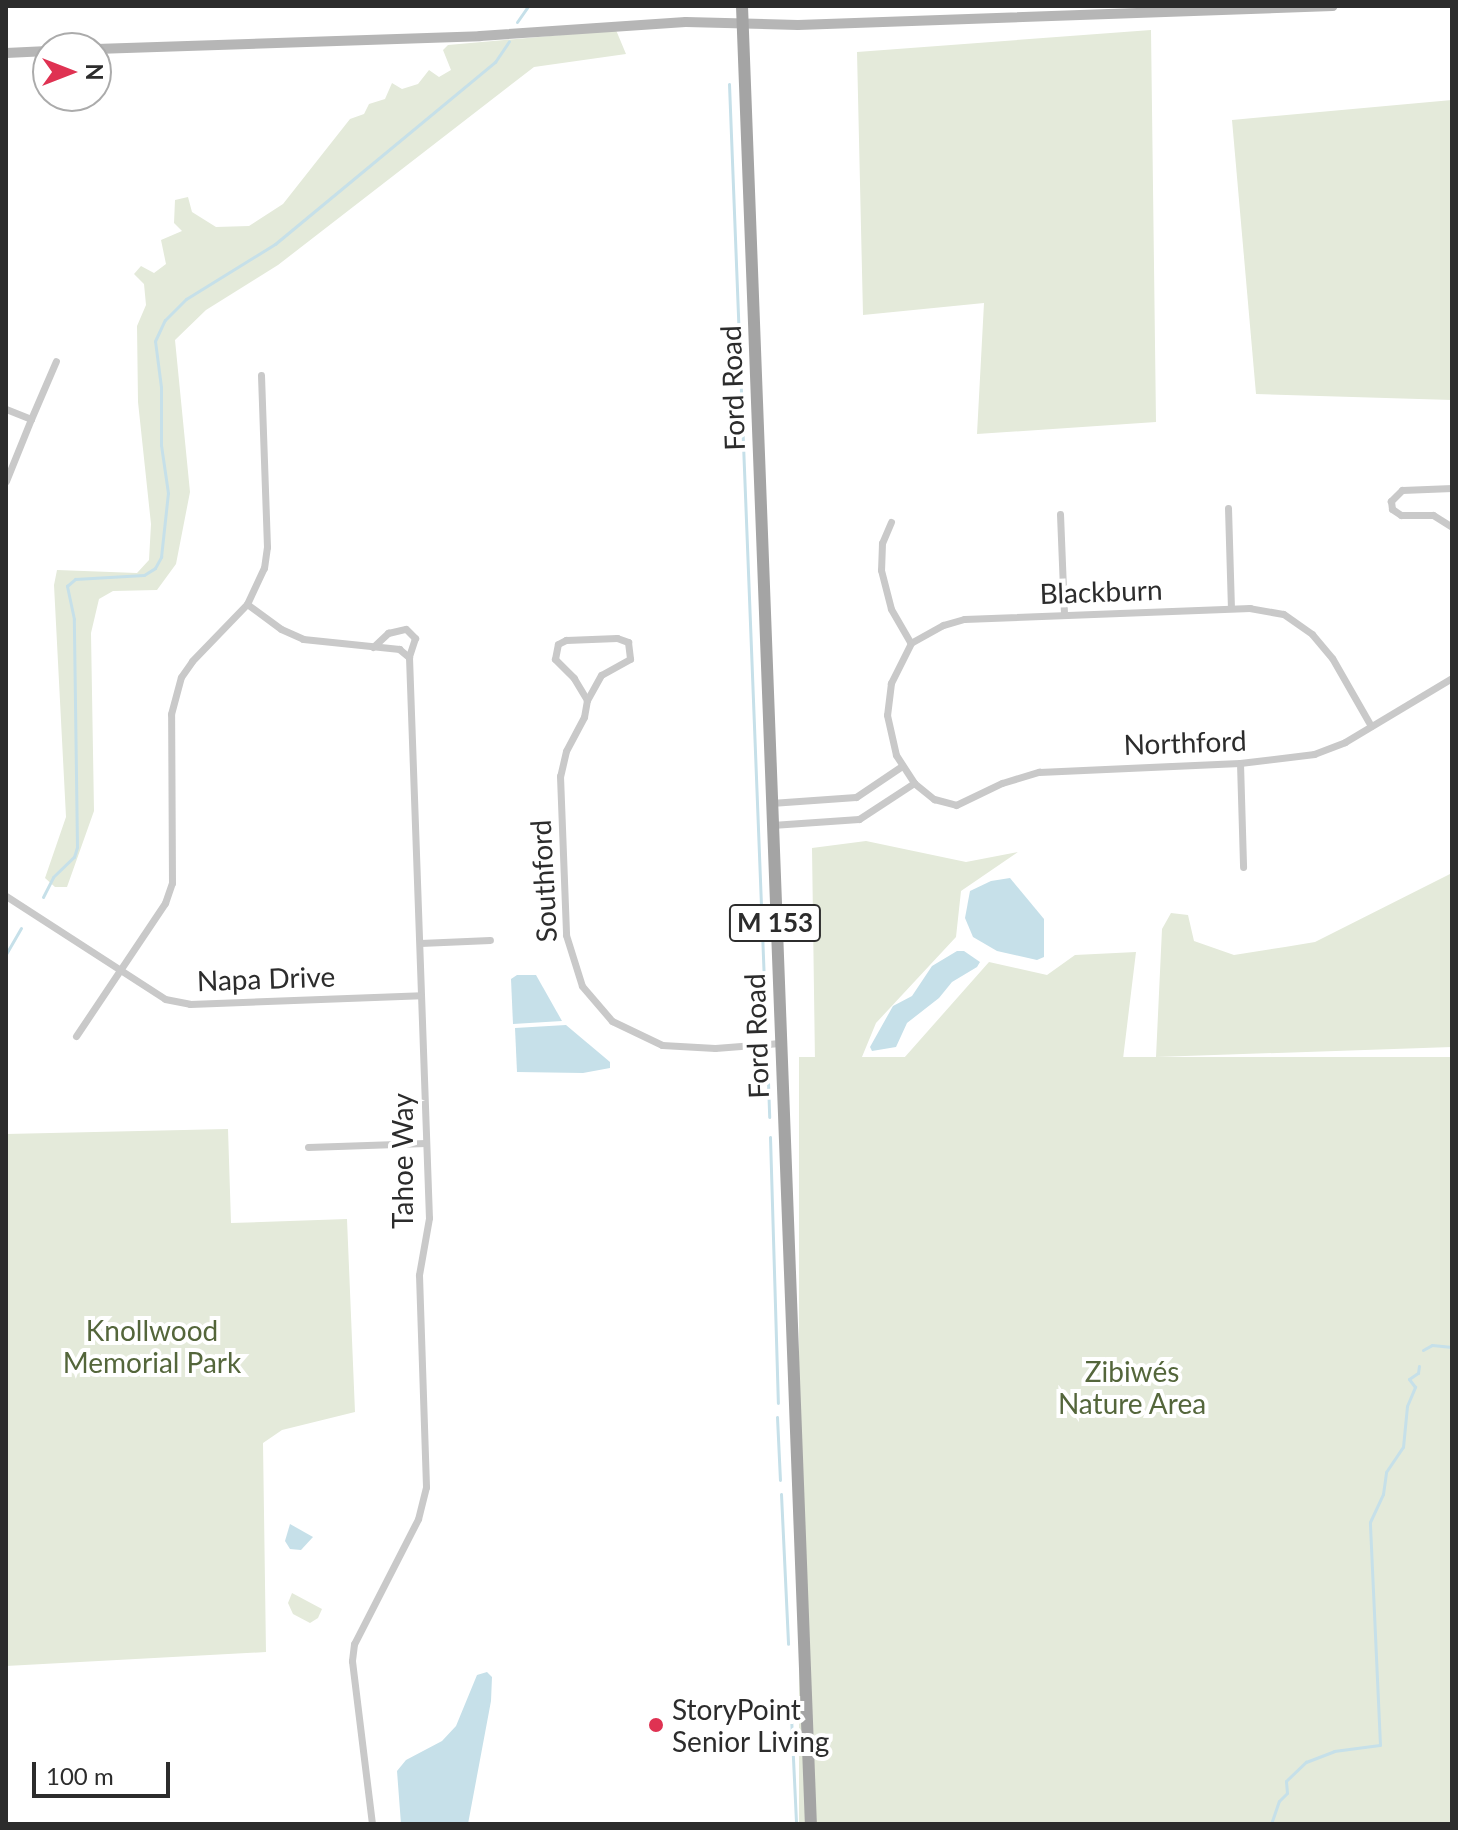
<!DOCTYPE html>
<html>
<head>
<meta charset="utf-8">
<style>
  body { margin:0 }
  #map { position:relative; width:1458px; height:1830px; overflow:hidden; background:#fff; font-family:Lato,sans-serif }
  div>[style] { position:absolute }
  .green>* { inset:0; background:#e4eada; transform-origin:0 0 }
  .water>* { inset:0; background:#c6e0e9 }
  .stream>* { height:3px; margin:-1.5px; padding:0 1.5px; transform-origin:1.5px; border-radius:1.5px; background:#c6e0e9 }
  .street>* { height:7px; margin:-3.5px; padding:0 3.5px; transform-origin:3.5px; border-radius:3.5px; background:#c9c9c9 }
  .secondary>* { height:10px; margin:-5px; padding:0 5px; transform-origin:5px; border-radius:5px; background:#b6b6b6 }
  .primary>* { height:12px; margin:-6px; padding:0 6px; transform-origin:6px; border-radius:6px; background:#a4a4a4 }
  .dots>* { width:22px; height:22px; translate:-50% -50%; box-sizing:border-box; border:4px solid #fff; border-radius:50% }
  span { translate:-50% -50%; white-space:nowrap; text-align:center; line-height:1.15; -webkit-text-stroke:8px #fff; paint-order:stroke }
  .shield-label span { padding:2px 6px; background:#fff; border:2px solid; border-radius:6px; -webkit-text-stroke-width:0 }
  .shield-label { font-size:26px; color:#2c2c2c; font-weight:700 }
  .street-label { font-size:28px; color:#2c2c2c }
  .park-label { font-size:28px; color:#54663b }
  .poi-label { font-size:28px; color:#2c2c2c }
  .left { translate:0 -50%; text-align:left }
  .frame { position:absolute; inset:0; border:8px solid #2c2c2c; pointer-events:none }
  .north { position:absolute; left:32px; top:32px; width:80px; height:80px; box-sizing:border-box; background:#fff; border:2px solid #ababab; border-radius:50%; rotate:90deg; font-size:22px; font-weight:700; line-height:32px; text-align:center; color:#2c2c2c }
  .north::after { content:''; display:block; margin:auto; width:28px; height:36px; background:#df3252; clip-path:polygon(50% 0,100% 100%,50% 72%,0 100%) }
  .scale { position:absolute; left:32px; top:1762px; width:138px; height:36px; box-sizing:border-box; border:4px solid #2c2c2c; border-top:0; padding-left:10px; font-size:24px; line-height:28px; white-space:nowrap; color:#2c2c2c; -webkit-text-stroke:6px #fff; paint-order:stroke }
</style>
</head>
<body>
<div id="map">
  <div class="green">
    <i style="clip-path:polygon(616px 30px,626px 54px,534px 67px,278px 265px,206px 310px,175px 340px,190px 492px,176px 564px,157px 590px,113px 591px,99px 599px,91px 633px,94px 811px,67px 887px,55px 887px,45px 878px,66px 817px,54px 585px,57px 570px,137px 573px,149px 560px,151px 524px,138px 402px,137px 326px,146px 305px,144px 284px,134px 274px,141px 266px,154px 273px,166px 264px,161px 240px,182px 231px,174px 223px,175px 200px,188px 197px,192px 212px,216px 227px,249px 226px,283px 204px,350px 119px,364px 114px,369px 104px,385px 99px,392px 83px,402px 89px,418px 84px,429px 70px,439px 77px,451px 70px,443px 50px,448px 45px)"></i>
    <i style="clip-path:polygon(1151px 30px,1156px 422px,977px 434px,984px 303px,863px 315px,857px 52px)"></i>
    <i style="clip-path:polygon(1452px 100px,1452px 400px,1256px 394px,1232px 120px)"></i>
    <i style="clip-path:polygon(866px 841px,966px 862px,1018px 852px,961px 891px,956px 937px,876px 1023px,857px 1069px,815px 1063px,812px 848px)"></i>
    <i style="clip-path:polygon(1452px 873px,1452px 1047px,1156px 1057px,1162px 929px,1171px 913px,1188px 915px,1194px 941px,1234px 955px,1285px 947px,1315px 942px)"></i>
    <i style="clip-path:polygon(1136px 952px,1123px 1059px,867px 1069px,871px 1060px,904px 1058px,989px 962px,1047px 975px,1075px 955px)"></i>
    <i style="left:1452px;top:1057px;width:767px;height:653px;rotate:90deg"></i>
    <i style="clip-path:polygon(228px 1129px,231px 1223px,347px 1219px,355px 1412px,282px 1430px,263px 1443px,266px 1652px,6px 1666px,6px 1134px)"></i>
    <i style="clip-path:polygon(292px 1593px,322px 1609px,318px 1618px,310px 1623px,293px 1614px,288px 1603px)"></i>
  </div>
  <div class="water">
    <i style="clip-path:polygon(1010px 878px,1044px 919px,1044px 957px,1037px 960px,997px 951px,973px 937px,965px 918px,970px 891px,991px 881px)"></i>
    <i style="clip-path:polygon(957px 951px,964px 951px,980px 962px,977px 967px,952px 982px,939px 998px,907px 1023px,896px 1047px,872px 1051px,870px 1047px,893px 1006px,912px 996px,932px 966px)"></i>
    <i style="clip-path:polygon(517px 975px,536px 975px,562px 1021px,513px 1024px,511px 979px)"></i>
    <i style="clip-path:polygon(566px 1025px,610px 1062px,610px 1068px,583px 1073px,517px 1072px,515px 1028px)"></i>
    <i style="clip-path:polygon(290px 1524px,313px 1537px,301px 1550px,290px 1549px,285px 1541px)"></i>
    <i style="clip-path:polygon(487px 1672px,492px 1677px,491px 1701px,468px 1824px,401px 1824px,397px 1771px,406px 1760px,442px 1741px,456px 1726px,477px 1675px)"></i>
  </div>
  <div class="stream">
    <i style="left:517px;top:22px;width:19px;rotate:-55deg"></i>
    <i style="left:729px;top:84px;width:925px;rotate:87.77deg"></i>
    <i style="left:43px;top:897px;width:22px;rotate:-63deg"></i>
    <i style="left:53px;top:877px;width:29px;rotate:-44deg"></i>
    <i style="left:74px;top:857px;width:10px;rotate:-73deg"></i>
    <i style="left:77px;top:847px;width:228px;rotate:-90.8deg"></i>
    <i style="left:74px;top:619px;width:34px;rotate:-102deg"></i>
    <i style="left:67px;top:586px;width:11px;rotate:-41deg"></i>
    <i style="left:75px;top:579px;width:69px;rotate:-3.3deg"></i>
    <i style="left:144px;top:575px;width:13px;rotate:-32deg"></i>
    <i style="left:155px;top:568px;width:13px;rotate:-61deg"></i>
    <i style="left:161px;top:557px;width:64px;rotate:-83.8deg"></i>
    <i style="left:168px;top:493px;width:49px;rotate:-98.3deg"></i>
    <i style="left:161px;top:445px;width:58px;rotate:-90deg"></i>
    <i style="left:161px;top:387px;width:46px;rotate:-97.4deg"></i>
    <i style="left:155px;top:341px;width:23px;rotate:-65deg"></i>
    <i style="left:165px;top:320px;width:30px;rotate:-45deg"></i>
    <i style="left:186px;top:299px;width:105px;rotate:-31.7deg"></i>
    <i style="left:275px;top:244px;width:286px;rotate:-39.6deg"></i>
    <i style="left:495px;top:62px;width:25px;rotate:-56deg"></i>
    <i style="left:6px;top:954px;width:30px;rotate:-60deg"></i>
    <i style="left:768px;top:1082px;width:35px;rotate:88deg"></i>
    <i style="left:770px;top:1137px;width:266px;rotate:88.3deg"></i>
    <i style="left:1423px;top:1350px;width:10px;rotate:-29deg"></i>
    <i style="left:1432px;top:1345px;width:20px;rotate:6deg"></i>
    <i style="left:777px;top:1417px;width:63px;rotate:87.3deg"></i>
    <i style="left:781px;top:1494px;width:150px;rotate:87.3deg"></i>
    <i style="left:791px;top:1716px;width:108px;rotate:87.3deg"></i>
    <i style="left:1271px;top:1824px;width:24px;rotate:-71deg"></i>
    <i style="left:1279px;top:1801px;width:11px;rotate:-45deg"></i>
    <i style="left:1287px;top:1793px;width:12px;rotate:-95deg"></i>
    <i style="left:1286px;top:1781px;width:28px;rotate:-44deg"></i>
    <i style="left:1306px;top:1762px;width:30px;rotate:-21deg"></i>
    <i style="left:1334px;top:1751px;width:46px;rotate:-7.4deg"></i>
    <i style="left:1380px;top:1745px;width:223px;rotate:-92.6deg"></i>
    <i style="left:1370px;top:1522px;width:31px;rotate:-65deg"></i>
    <i style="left:1383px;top:1494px;width:22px;rotate:-82deg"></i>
    <i style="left:1386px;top:1472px;width:30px;rotate:-56deg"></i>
    <i style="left:1403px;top:1447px;width:41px;rotate:-84.4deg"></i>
    <i style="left:1407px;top:1406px;width:21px;rotate:-67deg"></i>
    <i style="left:1415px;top:1387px;width:10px;rotate:-127deg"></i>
    <i style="left:1409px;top:1379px;width:11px;rotate:-34deg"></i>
    <i style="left:1418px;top:1373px;width:7px;rotate:-82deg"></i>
  </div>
  <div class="street">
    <i style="left:6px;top:409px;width:27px;rotate:22deg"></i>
    <i style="left:31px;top:419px;width:67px;rotate:112deg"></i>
    <i style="left:31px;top:419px;width:63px;rotate:-66.7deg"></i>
    <i style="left:1452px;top:488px;width:50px;rotate:177.7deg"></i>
    <i style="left:1402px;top:490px;width:16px;rotate:135deg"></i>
    <i style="left:1391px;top:501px;width:8px;rotate:83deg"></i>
    <i style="left:1392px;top:509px;width:11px;rotate:34deg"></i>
    <i style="left:1401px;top:515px;width:32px"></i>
    <i style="left:1433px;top:515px;width:22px;rotate:32deg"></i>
    <i style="left:1228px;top:508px;width:100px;rotate:88.3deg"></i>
    <i style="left:1060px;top:514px;width:101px;rotate:87.7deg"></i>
    <i style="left:891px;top:522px;width:23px;rotate:113deg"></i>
    <i style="left:882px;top:543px;width:27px;rotate:92deg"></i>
    <i style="left:881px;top:570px;width:40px;rotate:75.6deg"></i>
    <i style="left:891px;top:609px;width:39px;rotate:60deg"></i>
    <i style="left:247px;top:604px;width:42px;rotate:36.3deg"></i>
    <i style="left:281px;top:629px;width:24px;rotate:24deg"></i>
    <i style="left:303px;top:639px;width:97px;rotate:5.9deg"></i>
    <i style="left:399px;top:649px;width:13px;rotate:39deg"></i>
    <i style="left:409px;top:657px;width:561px;rotate:87.96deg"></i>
    <i style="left:429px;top:1218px;width:58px;rotate:100deg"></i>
    <i style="left:419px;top:1275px;width:212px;rotate:88.1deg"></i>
    <i style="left:426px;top:1487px;width:33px;rotate:104deg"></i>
    <i style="left:418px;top:1519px;width:140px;rotate:117.1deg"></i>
    <i style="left:354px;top:1644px;width:17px;rotate:97deg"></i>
    <i style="left:352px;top:1661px;width:164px;rotate:83deg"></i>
    <i style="left:373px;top:647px;width:21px;rotate:-43deg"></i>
    <i style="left:388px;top:633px;width:18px;rotate:-13deg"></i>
    <i style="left:406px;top:629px;width:13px;rotate:45deg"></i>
    <i style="left:415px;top:638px;width:20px;rotate:108deg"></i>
    <i style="left:587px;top:700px;width:26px;rotate:-121deg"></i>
    <i style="left:574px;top:678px;width:27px;rotate:-135deg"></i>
    <i style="left:555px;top:659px;width:15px;rotate:-79deg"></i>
    <i style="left:558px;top:644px;width:9px;rotate:-27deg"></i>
    <i style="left:566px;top:640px;width:51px;rotate:-2.2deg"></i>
    <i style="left:617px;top:638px;width:12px;rotate:20deg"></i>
    <i style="left:628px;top:642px;width:17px;rotate:83deg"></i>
    <i style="left:630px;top:659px;width:33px;rotate:151deg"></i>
    <i style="left:601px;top:675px;width:29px;rotate:119deg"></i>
    <i style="left:587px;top:700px;width:17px;rotate:100deg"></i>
    <i style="left:584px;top:717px;width:38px;rotate:118deg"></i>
    <i style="left:566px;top:751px;width:26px;rotate:103deg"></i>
    <i style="left:560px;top:776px;width:159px;rotate:87.8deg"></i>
    <i style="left:566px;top:935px;width:53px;rotate:72.6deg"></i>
    <i style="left:582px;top:986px;width:46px;rotate:49.4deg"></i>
    <i style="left:612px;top:1021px;width:55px;rotate:25.6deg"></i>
    <i style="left:662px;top:1045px;width:53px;rotate:3.2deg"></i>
    <i style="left:715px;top:1048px;width:65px;rotate:-4.4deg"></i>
    <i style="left:1371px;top:726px;width:78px;rotate:-119.8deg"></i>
    <i style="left:1332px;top:658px;width:31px;rotate:-130deg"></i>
    <i style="left:1312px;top:634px;width:35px;rotate:-145deg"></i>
    <i style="left:1283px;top:614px;width:34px;rotate:-170deg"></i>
    <i style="left:1250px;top:608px;width:286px;rotate:177.8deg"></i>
    <i style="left:964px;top:619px;width:22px;rotate:164deg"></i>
    <i style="left:943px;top:625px;width:37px;rotate:151deg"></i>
    <i style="left:911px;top:643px;width:45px;rotate:116.6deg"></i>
    <i style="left:891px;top:683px;width:32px;rotate:97deg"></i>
    <i style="left:887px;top:715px;width:41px;rotate:77.3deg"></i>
    <i style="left:896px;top:755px;width:33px;rotate:57deg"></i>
    <i style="left:914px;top:783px;width:26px;rotate:39deg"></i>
    <i style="left:934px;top:799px;width:23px;rotate:15deg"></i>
    <i style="left:956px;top:805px;width:51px;rotate:-25.6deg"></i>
    <i style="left:1002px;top:783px;width:39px;rotate:-17deg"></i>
    <i style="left:1039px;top:772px;width:201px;rotate:-2.6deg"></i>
    <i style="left:1240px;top:763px;width:75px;rotate:-6.9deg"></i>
    <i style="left:1314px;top:754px;width:33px;rotate:-21deg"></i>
    <i style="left:1345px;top:742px;width:125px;rotate:-30.9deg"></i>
    <i style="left:1240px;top:763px;width:104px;rotate:88.3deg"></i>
    <i style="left:771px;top:803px;width:85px;rotate:-4deg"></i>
    <i style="left:856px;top:797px;width:55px;rotate:-34deg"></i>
    <i style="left:772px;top:825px;width:87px;rotate:-3.9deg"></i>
    <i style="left:859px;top:819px;width:66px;rotate:-33.2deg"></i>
    <i style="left:6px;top:896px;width:189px;rotate:32.9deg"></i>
    <i style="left:165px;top:999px;width:25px;rotate:11deg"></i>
    <i style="left:190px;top:1004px;width:231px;rotate:-2.2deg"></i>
    <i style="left:420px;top:943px;width:70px;rotate:-2.5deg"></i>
    <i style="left:76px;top:1036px;width:160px;rotate:-56.2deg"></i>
    <i style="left:165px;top:903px;width:21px;rotate:-71deg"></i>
    <i style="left:172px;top:883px;width:169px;rotate:-90.3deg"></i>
    <i style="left:171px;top:714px;width:38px;rotate:-75deg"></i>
    <i style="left:181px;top:677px;width:19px;rotate:-55deg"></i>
    <i style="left:192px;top:661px;width:79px;rotate:-46deg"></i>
    <i style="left:247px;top:604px;width:40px;rotate:-65deg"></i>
    <i style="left:264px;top:568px;width:21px;rotate:-82deg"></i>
    <i style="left:267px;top:547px;width:172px;rotate:-92deg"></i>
    <i style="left:308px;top:1147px;width:118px;rotate:-1.9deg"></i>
  </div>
  <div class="secondary">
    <i style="left:96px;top:49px;width:384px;rotate:-1.9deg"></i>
    <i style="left:480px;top:36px;width:206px;rotate:-3.9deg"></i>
    <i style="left:686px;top:22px;width:112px;rotate:1.5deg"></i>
    <i style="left:798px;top:25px;width:535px;rotate:-2.03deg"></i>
    <i style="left:6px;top:53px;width:42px;rotate:-2.7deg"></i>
  </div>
  <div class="primary">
    <i style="left:742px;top:6px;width:1819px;rotate:87.83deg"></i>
  </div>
  <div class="dots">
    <i style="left:656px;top:1725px;background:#df3252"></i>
  </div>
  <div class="shield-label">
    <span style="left:775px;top:923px">M 153</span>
  </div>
  <div class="street-label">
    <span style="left:732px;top:388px;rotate:-92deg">Ford Road</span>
    <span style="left:1101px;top:591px;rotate:-2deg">Blackburn</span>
    <span style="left:1185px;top:742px;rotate:-2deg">Northford</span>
    <span style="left:543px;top:881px;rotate:-93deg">Southford</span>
    <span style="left:266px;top:978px;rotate:-2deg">Napa Drive</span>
    <span style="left:756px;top:1036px;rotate:-92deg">Ford Road</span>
    <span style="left:402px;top:1161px;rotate:-90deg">Tahoe Way</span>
  </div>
  <div class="park-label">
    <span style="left:152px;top:1346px">Knollwood<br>Memorial Park</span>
    <span style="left:1132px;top:1387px">Zibiwés<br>Nature Area</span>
  </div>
  <div class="poi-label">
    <span class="left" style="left:672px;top:1725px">StoryPoint<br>Senior Living</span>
  </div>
  <div class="frame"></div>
  <div class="north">N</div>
  <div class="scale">100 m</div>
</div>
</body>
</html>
